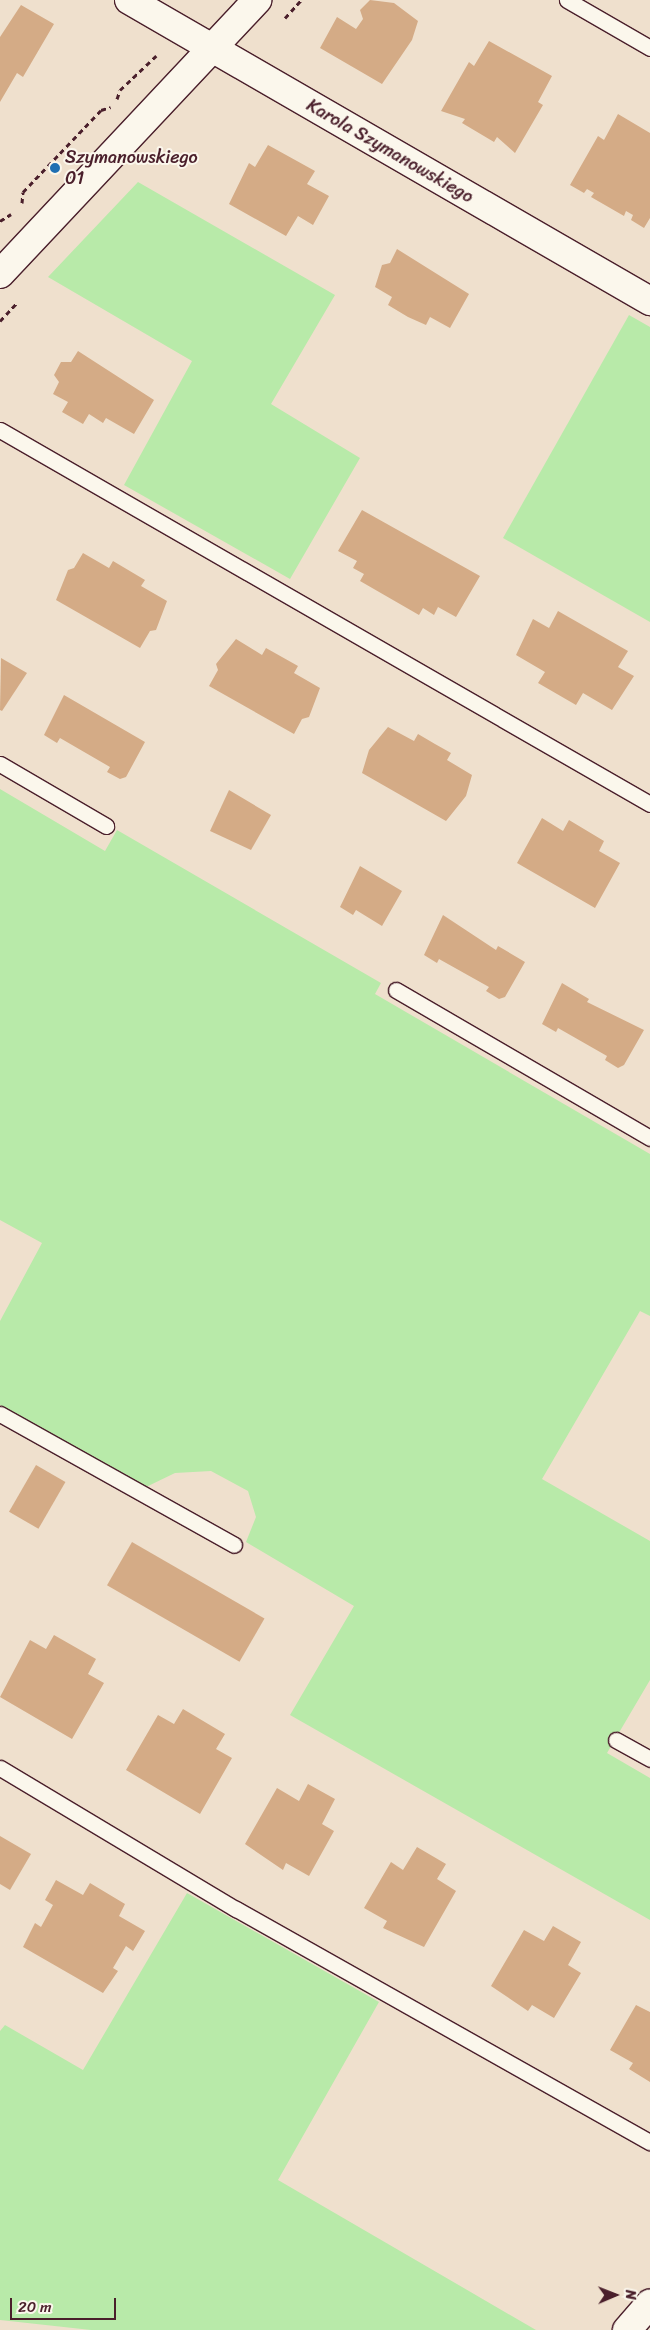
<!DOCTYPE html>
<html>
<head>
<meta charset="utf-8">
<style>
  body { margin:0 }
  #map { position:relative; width:650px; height:2330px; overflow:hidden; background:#efe0cd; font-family:Sriracha,sans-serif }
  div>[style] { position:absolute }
  .green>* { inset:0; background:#b8eaa9 }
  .building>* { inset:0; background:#d4ab86; transform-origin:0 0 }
  .path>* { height:3px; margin-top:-1.5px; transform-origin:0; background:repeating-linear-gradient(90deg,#4a1f2b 0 5px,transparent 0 9px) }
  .roads { filter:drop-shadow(1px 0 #4a1f2b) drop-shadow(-1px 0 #4a1f2b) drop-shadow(0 1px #4a1f2b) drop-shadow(0 -1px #4a1f2b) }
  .lane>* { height:15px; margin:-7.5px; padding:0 7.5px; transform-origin:7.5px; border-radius:7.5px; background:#fbf7ec }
  .street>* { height:28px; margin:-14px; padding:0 14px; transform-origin:14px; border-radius:14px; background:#fbf7ec }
  .dots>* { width:14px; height:14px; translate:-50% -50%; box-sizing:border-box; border:2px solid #fbf7ec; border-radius:50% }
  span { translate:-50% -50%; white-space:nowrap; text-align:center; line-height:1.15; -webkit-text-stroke:4px #fbf7ec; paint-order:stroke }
  .street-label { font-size:18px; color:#4a1f2b }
  .poi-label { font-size:18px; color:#4a1f2b }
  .left { translate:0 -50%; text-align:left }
  .north { position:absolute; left:590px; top:2270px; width:50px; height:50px; -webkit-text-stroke:4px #fbf7ec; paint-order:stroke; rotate:89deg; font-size:14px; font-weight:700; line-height:20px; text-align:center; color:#4a1f2b }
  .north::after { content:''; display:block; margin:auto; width:18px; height:22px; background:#4a1f2b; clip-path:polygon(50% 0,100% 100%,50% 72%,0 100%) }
  .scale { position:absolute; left:10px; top:2298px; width:106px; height:22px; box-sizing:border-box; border:2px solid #4a1f2b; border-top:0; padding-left:6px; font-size:15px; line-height:18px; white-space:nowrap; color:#4a1f2b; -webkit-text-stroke:4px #fbf7ec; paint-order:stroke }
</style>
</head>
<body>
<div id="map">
  <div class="green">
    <i style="clip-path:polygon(138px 182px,335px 295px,271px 404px,360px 458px,290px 579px,124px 485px,192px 361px,48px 277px)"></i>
    <i style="clip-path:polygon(629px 315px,650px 327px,650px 622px,503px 538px)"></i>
    <i style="clip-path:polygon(0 789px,105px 851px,117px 830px,381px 983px,375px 994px,650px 1154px,650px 1316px,640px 1311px,542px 1479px,650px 1541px,650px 1680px,607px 1753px,650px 1778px,650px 1920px,290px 1715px,354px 1606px,246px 1542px,256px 1517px,248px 1491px,211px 1471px,175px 1473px,144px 1488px,0 1405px,0 1321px,42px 1243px,0 1220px)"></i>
    <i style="clip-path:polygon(187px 1893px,379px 2002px,278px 2180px,536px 2330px,91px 2330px,0 2320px,0 2031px,5px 2025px,83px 2070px)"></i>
  </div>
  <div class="building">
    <i style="clip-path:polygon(370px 0,394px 3px,418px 21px,412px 40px,382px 84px,320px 48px,337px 17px,356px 29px,363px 19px,360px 10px)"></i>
    <i style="clip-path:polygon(21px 5px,54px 24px,23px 77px,17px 73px,0 102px,0 37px)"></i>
    <i style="clip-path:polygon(489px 41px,552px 76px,538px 102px,543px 105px,515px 153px,497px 137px,494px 142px,462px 123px,465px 119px,441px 111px,469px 62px,474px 66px)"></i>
    <i style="clip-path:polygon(618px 114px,650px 133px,650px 218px,644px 228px,631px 220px,633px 215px,626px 211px,624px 216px,591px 197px,594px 193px,587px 189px,584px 193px,570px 185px,598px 136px,604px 140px)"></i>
    <i style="clip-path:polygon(268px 145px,315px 171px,307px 184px,329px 196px,313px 225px,298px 216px,286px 236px,229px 204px,249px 163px,255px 167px)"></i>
    <i style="clip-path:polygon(397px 249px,469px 294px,450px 328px,430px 317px,426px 325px,408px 317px,388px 305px,392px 297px,375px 287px,382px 265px,390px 263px)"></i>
    <i style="clip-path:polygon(78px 351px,154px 400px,134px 434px,106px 418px,103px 423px,89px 414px,83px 424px,62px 412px,68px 402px,53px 394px,59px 382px,54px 375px,61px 362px,71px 362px)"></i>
    <i style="clip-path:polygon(362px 510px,480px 576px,456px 617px,438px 607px,434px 615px,423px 608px,419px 615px,360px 581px,364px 574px,353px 568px,357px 561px,338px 551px)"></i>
    <i style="clip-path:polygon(83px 553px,109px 568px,113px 561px,145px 580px,141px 586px,167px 601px,156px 630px,150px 631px,140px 648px,56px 600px,68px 570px,74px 568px)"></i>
    <i style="clip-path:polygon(558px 611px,628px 651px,618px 667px,634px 676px,612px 710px,583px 693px,576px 705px,538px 683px,545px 672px,516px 655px,533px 619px,549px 628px)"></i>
    <i style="clip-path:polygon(236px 639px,262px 655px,266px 648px,298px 666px,294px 673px,320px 688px,309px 717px,302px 719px,294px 734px,209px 686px,218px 670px,216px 664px)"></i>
    <i style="clip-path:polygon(1px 658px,27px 673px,2px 711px,0 710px)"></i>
    <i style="clip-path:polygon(64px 695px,145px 742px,126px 777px,120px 779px,107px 772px,110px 767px,60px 738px,57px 743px,44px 735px)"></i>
    <i style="clip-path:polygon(388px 727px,414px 741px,418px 734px,435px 744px,451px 753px,447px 760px,472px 775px,466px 796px,446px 821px,362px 773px,369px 750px)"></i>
    <i style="clip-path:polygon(229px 790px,271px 815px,251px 850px,210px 831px)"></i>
    <i style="clip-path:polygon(542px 818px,563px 831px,569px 820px,604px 841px,599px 851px,620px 863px,595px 908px,517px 863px)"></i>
    <i style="clip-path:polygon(360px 866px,402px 891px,382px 926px,356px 910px,353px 915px,340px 907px)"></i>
    <i style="clip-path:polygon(443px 915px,496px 950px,498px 946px,525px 962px,505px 997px,499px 999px,486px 991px,489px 987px,439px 959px,437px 963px,424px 955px)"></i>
    <i style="clip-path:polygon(562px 983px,589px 999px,587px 1002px,644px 1030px,624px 1065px,618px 1068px,605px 1060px,607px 1056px,558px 1028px,556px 1032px,542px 1024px)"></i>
    <i style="left:36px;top:1465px;width:34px;height:54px;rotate:30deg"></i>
    <i style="left:132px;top:1542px;width:153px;height:50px;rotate:30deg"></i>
    <i style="clip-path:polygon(54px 1635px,96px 1659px,88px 1674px,104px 1683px,72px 1739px,0 1697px,30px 1640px,46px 1649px)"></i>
    <i style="clip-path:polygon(183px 1709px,225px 1734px,216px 1749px,232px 1758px,200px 1814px,126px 1770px,158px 1715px,174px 1724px)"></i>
    <i style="clip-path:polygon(308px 1784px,335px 1799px,322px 1824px,334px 1831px,309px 1876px,286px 1863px,283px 1870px,245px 1844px,277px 1788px,299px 1801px)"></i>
    <i style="clip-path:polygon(0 1836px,31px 1854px,10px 1890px,0 1884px)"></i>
    <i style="clip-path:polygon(417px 1847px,446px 1864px,437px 1879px,456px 1891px,424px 1947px,383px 1928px,387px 1921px,364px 1908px,391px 1862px,403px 1870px)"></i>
    <i style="clip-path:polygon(56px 1880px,83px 1895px,90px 1883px,125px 1904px,119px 1916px,145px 1931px,133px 1951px,126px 1946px,113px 1968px,118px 1971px,103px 1993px,23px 1947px,35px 1923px,41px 1927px,53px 1905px,45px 1900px)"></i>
    <i style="clip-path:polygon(553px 1926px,581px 1942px,568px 1965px,581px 1973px,554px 2018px,532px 2005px,528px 2011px,491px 1986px,524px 1930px,544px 1941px)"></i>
    <i style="clip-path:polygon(636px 2005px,650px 2012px,650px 2082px,629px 2069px,633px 2063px,610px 2050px)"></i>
  </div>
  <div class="path">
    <i style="left:285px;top:18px;width:24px;rotate:-48deg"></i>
    <i style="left:117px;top:99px;width:9px;rotate:-72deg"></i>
    <i style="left:120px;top:90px;width:50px;rotate:-43.4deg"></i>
    <i style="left:22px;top:203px;width:11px;rotate:-85deg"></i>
    <i style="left:23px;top:192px;width:113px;rotate:-46.4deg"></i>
    <i style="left:101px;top:110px;width:10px;rotate:-17deg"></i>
    <i style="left:0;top:221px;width:13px;rotate:-32deg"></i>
    <i style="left:0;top:321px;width:25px;rotate:-47deg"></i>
  </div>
  <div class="roads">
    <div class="lane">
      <i style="left:567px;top:0;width:96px;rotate:30deg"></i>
      <i style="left:0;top:430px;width:750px;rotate:29.92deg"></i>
      <i style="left:0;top:764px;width:123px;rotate:30.3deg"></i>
      <i style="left:396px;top:990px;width:294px;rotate:30.2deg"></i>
      <i style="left:0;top:1414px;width:268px;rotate:29.2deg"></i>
      <i style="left:616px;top:1740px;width:39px;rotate:29deg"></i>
      <i style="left:0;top:1768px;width:275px;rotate:30.9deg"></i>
      <i style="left:236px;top:1909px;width:475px;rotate:29.4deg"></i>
    </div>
    <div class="street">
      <i style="left:129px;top:0;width:602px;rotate:30.02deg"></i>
      <i style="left:0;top:274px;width:376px;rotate:-46.8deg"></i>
      <i style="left:627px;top:2330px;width:35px;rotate:-49deg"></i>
    </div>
  </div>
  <div class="dots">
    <i style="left:55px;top:168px;background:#1f6fb2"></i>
  </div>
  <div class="street-label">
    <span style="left:390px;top:151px;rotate:30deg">Karola Szymanowskiego</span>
  </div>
  <div class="poi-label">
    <span class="left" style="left:65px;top:168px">Szymanowskiego<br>01</span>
  </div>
  <div class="north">N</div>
  <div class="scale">20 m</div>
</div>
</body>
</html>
